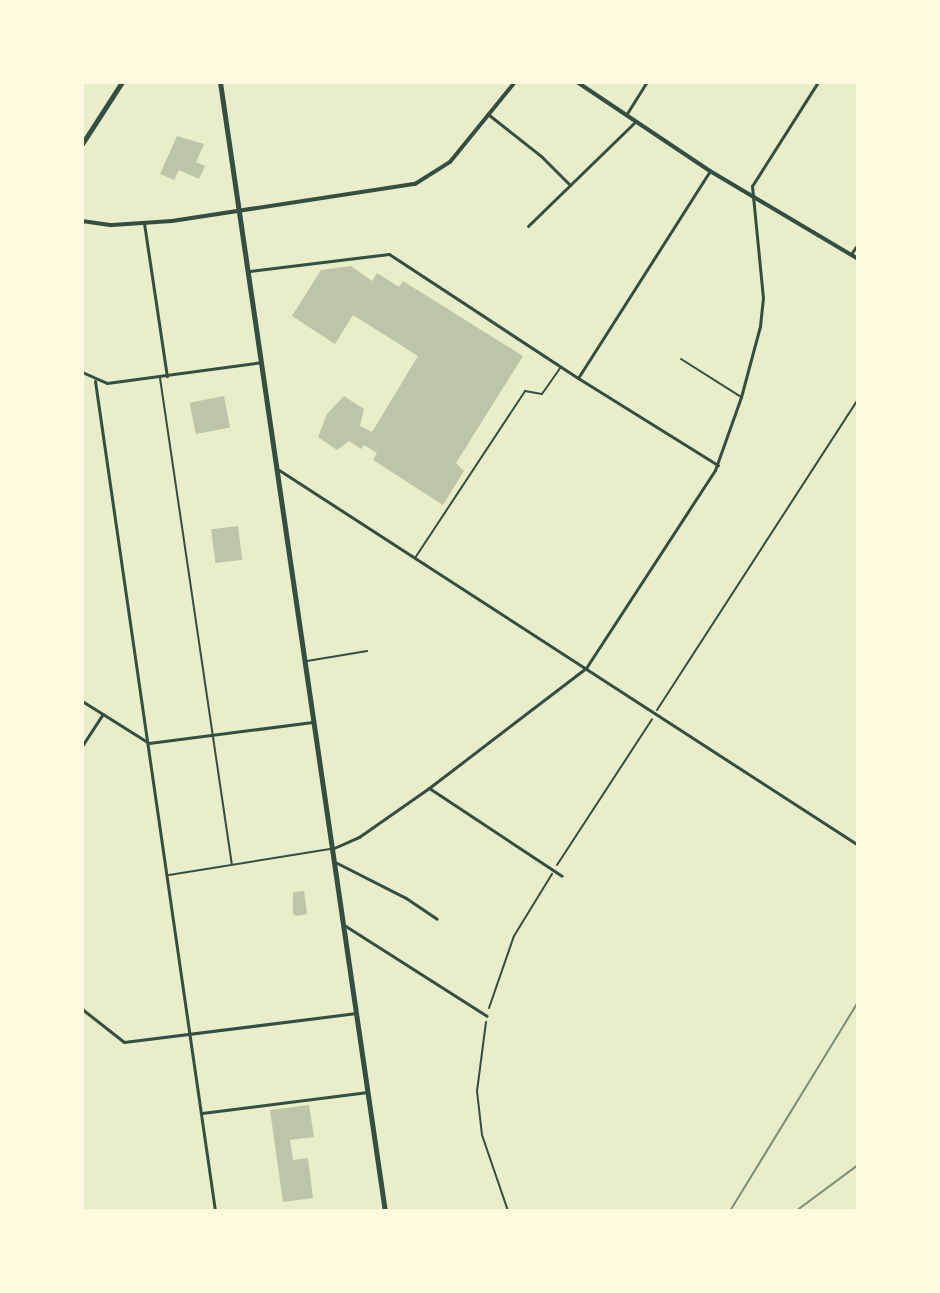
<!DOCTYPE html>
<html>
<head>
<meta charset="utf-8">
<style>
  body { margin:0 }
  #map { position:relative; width:940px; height:1293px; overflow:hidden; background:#e9edc9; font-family:Merriweather,serif }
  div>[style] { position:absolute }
  .building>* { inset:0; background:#bcc5a7; transform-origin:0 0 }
  .path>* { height:2px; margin:-1px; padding:0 1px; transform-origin:1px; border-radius:1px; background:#344e41 }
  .service>* { height:2px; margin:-1px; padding:0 1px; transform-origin:1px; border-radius:1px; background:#344e41 }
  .minor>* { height:3px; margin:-1.5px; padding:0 1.5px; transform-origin:1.5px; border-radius:1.5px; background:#344e41 }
  .tertiary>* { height:4px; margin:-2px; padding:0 2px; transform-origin:2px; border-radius:2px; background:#344e41 }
  .secondary>* { height:5px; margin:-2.5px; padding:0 2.5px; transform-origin:2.5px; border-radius:2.5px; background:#344e41 }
  .primary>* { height:5px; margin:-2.5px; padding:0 2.5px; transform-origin:2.5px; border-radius:2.5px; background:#344e41 }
  .rail>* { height:2px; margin:-1px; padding:0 1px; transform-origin:1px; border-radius:1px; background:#7c8e77 }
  span { translate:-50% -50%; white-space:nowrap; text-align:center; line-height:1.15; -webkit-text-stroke:6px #fefae0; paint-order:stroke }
  .frame { position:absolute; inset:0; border:84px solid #fefae0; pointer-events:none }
</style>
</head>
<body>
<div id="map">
  <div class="building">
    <i style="clip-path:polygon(177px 136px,204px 144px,196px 162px,205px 166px,199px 179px,179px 170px,174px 180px,160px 174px)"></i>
    <i style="clip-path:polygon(351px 266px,372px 281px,377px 273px,399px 287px,403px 281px,523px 356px,456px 463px,464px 471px,443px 505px,373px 460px,377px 453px,364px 445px,361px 449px,349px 441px,337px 450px,318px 437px,327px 414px,344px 396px,364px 409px,360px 426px,372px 432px,418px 356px,353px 315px,335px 344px,292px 316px,321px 270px)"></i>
    <i style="left:224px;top:396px;width:32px;height:35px;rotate:79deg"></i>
    <i style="left:238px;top:526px;width:34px;height:27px;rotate:83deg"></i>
    <i style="clip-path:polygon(304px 891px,307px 914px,296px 916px,293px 914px,293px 892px)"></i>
    <i style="clip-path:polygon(309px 1105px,314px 1137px,290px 1140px,293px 1160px,308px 1158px,313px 1198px,283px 1202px,270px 1110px)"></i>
  </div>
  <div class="path">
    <i style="left:657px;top:710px;width:370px;rotate:-57.1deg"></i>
    <i style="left:557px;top:865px;width:174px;rotate:-56.9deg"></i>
    <i style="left:489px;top:1008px;width:76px;rotate:-70.9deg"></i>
    <i style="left:514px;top:936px;width:73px;rotate:-58.5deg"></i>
    <i style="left:486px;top:1022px;width:70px;rotate:97.4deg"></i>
    <i style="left:477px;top:1091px;width:44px;rotate:83.5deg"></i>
    <i style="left:482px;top:1135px;width:80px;rotate:71.1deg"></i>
  </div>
  <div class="service">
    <i style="left:681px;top:359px;width:71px;rotate:32.3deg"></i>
    <i style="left:160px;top:378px;width:491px;rotate:81.6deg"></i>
    <i style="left:415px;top:558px;width:200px;rotate:-56.6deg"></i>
    <i style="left:525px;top:391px;width:17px;rotate:10deg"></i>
    <i style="left:542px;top:394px;width:32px;rotate:-55deg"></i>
    <i style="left:307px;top:661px;width:61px;rotate:-9.5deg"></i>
    <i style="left:169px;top:875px;width:163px;rotate:-9.2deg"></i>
  </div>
  <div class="minor">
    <i style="left:489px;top:115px;width:66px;rotate:38.3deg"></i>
    <i style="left:541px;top:156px;width:41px;rotate:45deg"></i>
    <i style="left:626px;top:115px;width:39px;rotate:-58deg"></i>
    <i style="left:144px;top:223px;width:155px;rotate:81.5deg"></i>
    <i style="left:528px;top:226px;width:151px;rotate:-44.2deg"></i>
    <i style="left:851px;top:254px;width:12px;rotate:-55deg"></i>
    <i style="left:250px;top:271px;width:140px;rotate:-7deg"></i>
    <i style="left:389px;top:254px;width:226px;rotate:33.3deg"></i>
    <i style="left:578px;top:378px;width:165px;rotate:31.9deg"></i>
    <i style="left:82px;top:372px;width:27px;rotate:24deg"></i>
    <i style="left:107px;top:383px;width:156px;rotate:-7.7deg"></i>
    <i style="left:578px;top:378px;width:246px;rotate:-57.5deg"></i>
    <i style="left:95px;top:381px;width:839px;rotate:81.77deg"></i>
    <i style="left:279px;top:470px;width:690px;rotate:32.93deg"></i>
    <i style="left:82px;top:701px;width:79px;rotate:32.1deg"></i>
    <i style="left:149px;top:743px;width:165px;rotate:-7.3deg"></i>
    <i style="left:82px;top:746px;width:38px;rotate:-57deg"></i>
    <i style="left:429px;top:788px;width:159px;rotate:33.5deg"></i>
    <i style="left:334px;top:848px;width:27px;rotate:-24deg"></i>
    <i style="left:359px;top:837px;width:85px;rotate:-35deg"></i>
    <i style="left:429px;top:788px;width:198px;rotate:-37.4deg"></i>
    <i style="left:586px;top:668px;width:236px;rotate:-56.9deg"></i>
    <i style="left:715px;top:470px;width:77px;rotate:-70.4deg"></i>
    <i style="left:741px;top:397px;width:73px;rotate:-75deg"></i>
    <i style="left:760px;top:326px;width:28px;rotate:-84deg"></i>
    <i style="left:763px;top:298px;width:113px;rotate:-95.6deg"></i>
    <i style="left:752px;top:186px;width:123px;rotate:-57.6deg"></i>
    <i style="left:337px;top:863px;width:77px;rotate:26.9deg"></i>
    <i style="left:406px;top:898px;width:37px;rotate:34deg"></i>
    <i style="left:344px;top:925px;width:169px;rotate:32.5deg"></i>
    <i style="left:82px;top:1009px;width:53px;rotate:38.2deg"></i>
    <i style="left:124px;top:1042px;width:234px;rotate:-7.1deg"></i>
    <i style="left:202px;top:1113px;width:167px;rotate:-7.2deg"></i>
  </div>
  <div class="tertiary">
    <i style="left:577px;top:82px;width:160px;rotate:33.8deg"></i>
    <i style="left:710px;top:171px;width:172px;rotate:30.7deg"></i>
    <i style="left:82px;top:221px;width:30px;rotate:8deg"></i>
    <i style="left:112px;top:225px;width:60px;rotate:-3.8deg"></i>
    <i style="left:172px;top:221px;width:246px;rotate:-8.7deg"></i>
    <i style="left:415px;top:184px;width:41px;rotate:-32.2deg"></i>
    <i style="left:450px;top:162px;width:103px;rotate:-50.9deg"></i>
  </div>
  <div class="secondary">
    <i style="left:82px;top:144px;width:74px;rotate:-57.2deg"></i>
  </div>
  <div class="primary">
    <i style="left:220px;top:82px;width:1141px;rotate:81.69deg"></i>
  </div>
  <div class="rail">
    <i style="left:730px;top:1211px;width:245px;rotate:-58.5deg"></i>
    <i style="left:796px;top:1211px;width:77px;rotate:-36.6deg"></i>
  </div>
  <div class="frame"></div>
</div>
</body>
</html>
